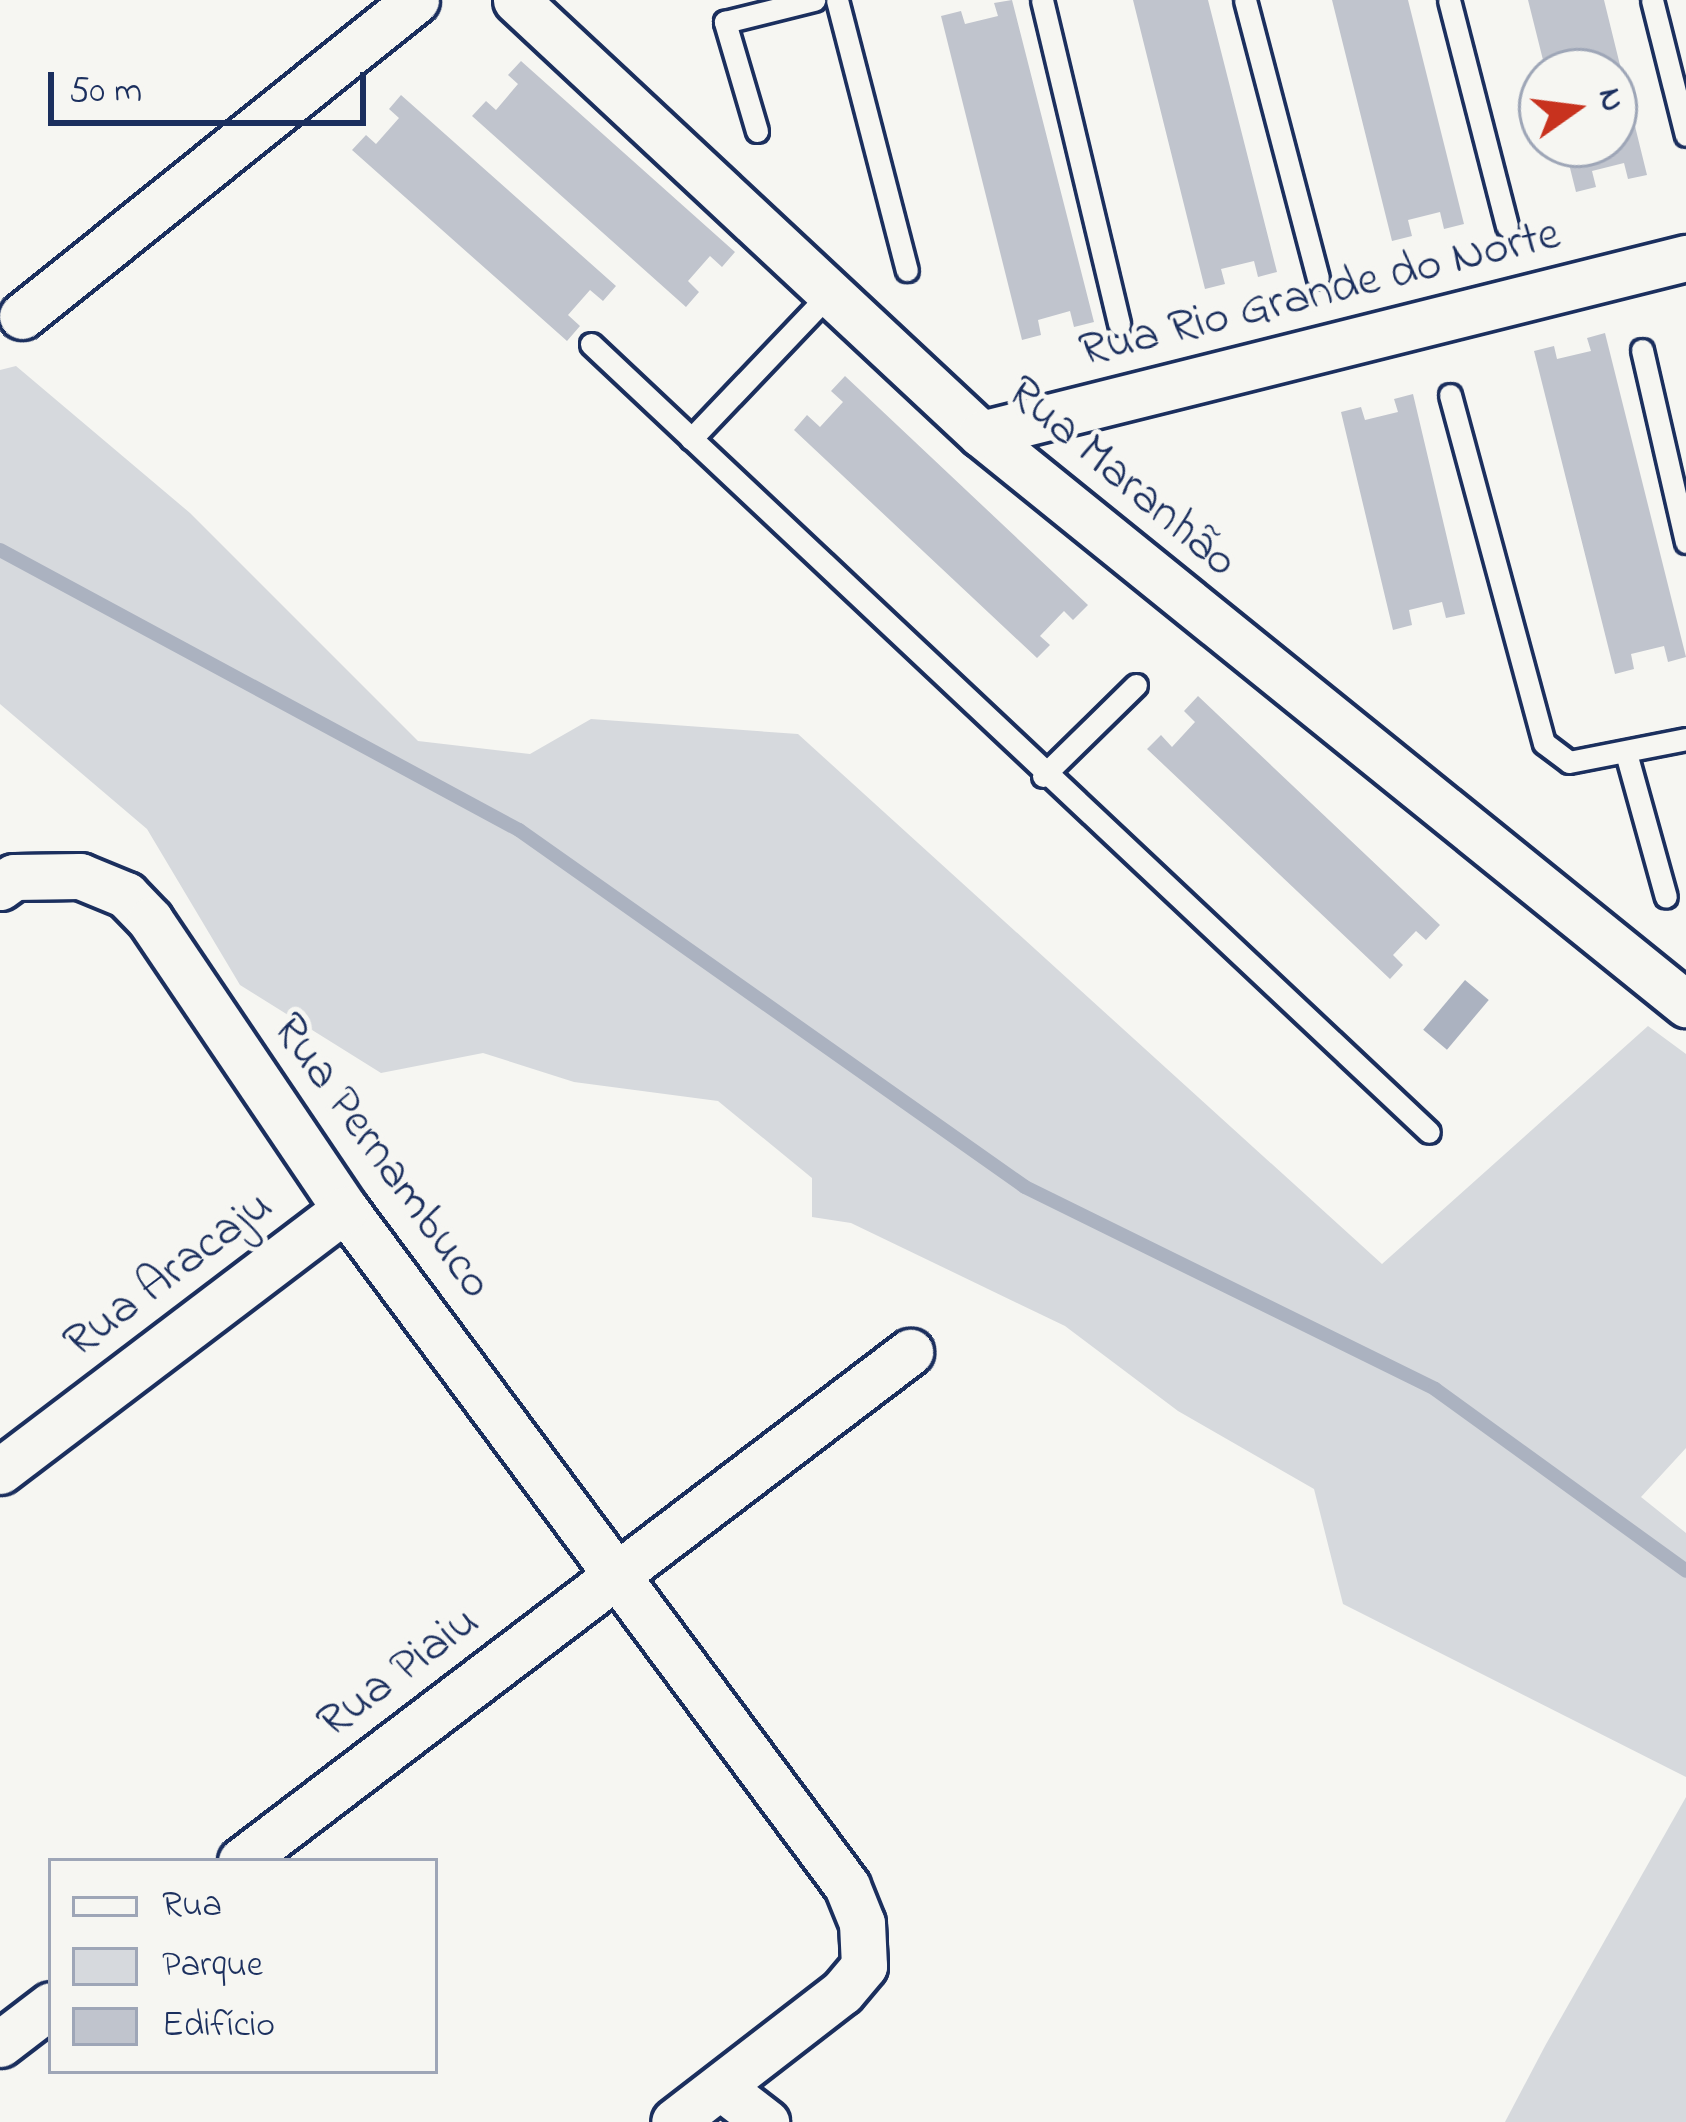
<!DOCTYPE html>
<html>
<head>
<meta charset="utf-8">
<style>
  body { margin:0 }
  #map { position:relative; width:1686px; height:2122px; overflow:hidden; background:#f6f6f2; font-family:"Indie Flower",sans-serif }
  div>[style] { position:absolute }
  .green>* { inset:0; background:#d6d9dd }
  .water>* { inset:0; background:#abb2c0; transform-origin:0 0 }
  .stream>* { height:14px; margin:-7px; padding:0 7px; transform-origin:7px; border-radius:7px; background:#abb2c0 }
  .building>* { inset:0; background:#c0c4cd }
  .roads { filter:drop-shadow(3px 0 #1b2f5e) drop-shadow(-3px 0 #1b2f5e) drop-shadow(0 3px #1b2f5e) drop-shadow(0 -3px #1b2f5e) }
  .service>* { height:21px; margin:-10.5px; padding:0 10.5px; transform-origin:10.5px; border-radius:10.5px; background:#f6f6f2 }
  .minor>* { height:45px; margin:-22.5px; padding:0 22.5px; transform-origin:22.5px; border-radius:22.5px; background:#f6f6f2 }
  span { translate:-50% -50%; white-space:nowrap; text-align:center; line-height:1.15; -webkit-text-stroke:10px #f6f6f2; paint-order:stroke }
  .street-label { font-size:48px; color:#1b2f5e }
  .legend { position:absolute; left:48px; top:1858px; width:390px; height:216px; box-sizing:border-box; background:#f6f6f2; border:3px solid #9ea6b7; margin:0; padding:15px 21px; list-style:none; font-size:36px; color:#1b2f5e }
  .legend li { display:flex; align-items:center; gap:24px; height:60px }
  .legend b { width:60px; border:3px solid #9ea6b7 }
  .north { position:absolute; left:1518px; top:48px; width:120px; height:120px; box-sizing:border-box; background:#f6f6f2; border:3px solid #9ea6b7; border-radius:50%; rotate:76deg; font-size:33px; font-weight:700; line-height:48px; text-align:center; color:#1b2f5e }
  .north::after { content:''; display:block; margin:auto; width:42px; height:54px; background:#c8321e; clip-path:polygon(50% 0,100% 100%,50% 72%,0 100%) }
  .scale { position:absolute; left:48px; top:72px; width:318px; height:54px; box-sizing:border-box; border:6px solid #1b2f5e; border-top:0; padding-left:15px; font-size:36px; line-height:42px; white-space:nowrap; color:#1b2f5e; -webkit-text-stroke:9px #f6f6f2; paint-order:stroke }
</style>
</head>
<body>
<div id="map">
  <div class="green">
    <i style="clip-path:polygon(16px 366px,190px 513px,418px 741px,530px 754px,591px 719px,798px 734px,1382px 1264px,1648px 1026px,1686px 1054px,1686px 1448px,1641px 1497px,1686px 1533px,1686px 1777px,1343px 1604px,1314px 1489px,1178px 1411px,1065px 1326px,851px 1223px,812px 1217px,812px 1178px,718px 1101px,574px 1082px,483px 1053px,381px 1073px,240px 985px,147px 829px,0 704px,0 370px)"></i>
    <i style="clip-path:polygon(1686px 1797px,1686px 2122px,1505px 2122px,1545px 2046px)"></i>
  </div>
  <div class="water">
    <i style="left:1465px;top:980px;width:31px;height:65px;rotate:40deg"></i>
  </div>
  <div class="stream">
    <i style="left:0;top:550px;width:590px;rotate:28.35deg"></i>
    <i style="left:519px;top:830px;width:619px;rotate:35.2deg"></i>
    <i style="left:1025px;top:1187px;width:457px;rotate:26.2deg"></i>
    <i style="left:1435px;top:1389px;width:310px;rotate:35.9deg"></i>
  </div>
  <div class="building">
    <i style="clip-path:polygon(1012px 0,1094px 322px,1074px 327px,1070px 311px,1038px 320px,1041px 335px,1022px 340px,941px 16px,961px 11px,965px 24px,998px 16px,994px 3px)"></i>
    <i style="clip-path:polygon(1133px 0,1208px 0,1277px 272px,1258px 277px,1254px 261px,1221px 269px,1225px 284px,1205px 289px)"></i>
    <i style="clip-path:polygon(1332px 0,1408px 0,1464px 224px,1444px 229px,1440px 212px,1408px 220px,1412px 236px,1392px 241px)"></i>
    <i style="clip-path:polygon(1528px 0,1604px 0,1647px 175px,1628px 179px,1624px 163px,1592px 171px,1596px 187px,1576px 192px,1564px 144px,1614px 144px,1614px 72px,1546px 72px)"></i>
    <i style="clip-path:polygon(521px 61px,735px 252px,722px 267px,710px 256px,688px 281px,699px 292px,686px 307px,472px 116px,486px 101px,496px 110px,518px 84px,508px 75px)"></i>
    <i style="clip-path:polygon(401px 95px,616px 286px,603px 301px,590px 290px,568px 315px,580px 326px,567px 341px,352px 150px,366px 135px,376px 144px,399px 118px,389px 109px)"></i>
    <i style="clip-path:polygon(1605px 333px,1686px 657px,1668px 662px,1664px 646px,1631px 654px,1634px 669px,1615px 674px,1534px 351px,1554px 346px,1557px 359px,1591px 351px,1587px 338px)"></i>
    <i style="clip-path:polygon(845px 376px,1088px 605px,1073px 620px,1064px 611px,1040px 636px,1050px 645px,1037px 658px,794px 430px,807px 415px,820px 427px,843px 402px,831px 391px)"></i>
    <i style="clip-path:polygon(1413px 394px,1465px 614px,1446px 618px,1442px 602px,1409px 610px,1412px 625px,1393px 630px,1341px 412px,1361px 407px,1365px 420px,1398px 412px,1394px 399px)"></i>
    <i style="clip-path:polygon(1198px 696px,1440px 925px,1426px 940px,1416px 931px,1393px 955px,1403px 965px,1390px 979px,1147px 749px,1161px 735px,1172px 747px,1195px 722px,1184px 711px)"></i>
  </div>
  <div class="roads">
    <div class="service">
      <i style="left:837px;top:0;width:279px;rotate:75.5deg"></i>
      <i style="left:1042px;top:0;width:333px;rotate:76.6deg"></i>
      <i style="left:1245px;top:0;width:287px;rotate:75.3deg"></i>
      <i style="left:1449px;top:0;width:233px;rotate:75.6deg"></i>
      <i style="left:1652px;top:0;width:139px;rotate:75.9deg"></i>
      <i style="left:757px;top:131px;width:114px;rotate:-106.4deg"></i>
      <i style="left:725px;top:22px;width:92px;rotate:-13.9deg"></i>
      <i style="left:591px;top:344px;width:1150px;rotate:43.24deg"></i>
      <i style="left:1642px;top:350px;width:197px;rotate:77.1deg"></i>
      <i style="left:1450px;top:395px;width:360px;rotate:74.9deg"></i>
      <i style="left:1544px;top:743px;width:31px;rotate:37deg"></i>
      <i style="left:1569px;top:762px;width:119px;rotate:-11.1deg"></i>
      <i style="left:691px;top:439px;width:200px;rotate:-46.4deg"></i>
      <i style="left:1626px;top:753px;width:149px;rotate:74.5deg"></i>
      <i style="left:1043px;top:776px;width:130px;rotate:-44.4deg"></i>
    </div>
    <div class="minor">
      <i style="left:516px;top:0;width:636px;rotate:43.03deg"></i>
      <i style="left:981px;top:434px;width:907px;rotate:38.96deg"></i>
      <i style="left:22px;top:316px;width:505px;rotate:-38.73deg"></i>
      <i style="left:981px;top:434px;width:727px;rotate:-14.02deg"></i>
      <i style="left:0;top:887px;width:17px;rotate:-36deg"></i>
      <i style="left:14px;top:877px;width:66px;rotate:-0.9deg"></i>
      <i style="left:80px;top:876px;width:50px;rotate:22.4deg"></i>
      <i style="left:126px;top:895px;width:35px;rotate:46deg"></i>
      <i style="left:150px;top:920px;width:349px;rotate:56deg"></i>
      <i style="left:345px;top:1209px;width:843px;rotate:53.44deg"></i>
      <i style="left:847px;top:1886px;width:40px;rotate:68deg"></i>
      <i style="left:862px;top:1923px;width:43px;rotate:87.3deg"></i>
      <i style="left:864px;top:1966px;width:34px;rotate:130deg"></i>
      <i style="left:842px;top:1992px;width:212px;rotate:142.3deg"></i>
      <i style="left:0;top:1471px;width:433px;rotate:-37.2deg"></i>
      <i style="left:241px;top:1861px;width:841px;rotate:-37.27deg"></i>
      <i style="left:0;top:2044px;width:64px;rotate:-37.4deg"></i>
      <i style="left:722px;top:2088px;width:56px;rotate:37.7deg"></i>
    </div>
  </div>
  <div class="street-label">
    <span style="left:1320px;top:294px;rotate:-14deg">Rua Rio Grande do Norte</span>
    <span style="left:1121px;top:478px;rotate:40deg">Rua Maranhão</span>
    <span style="left:381px;top:1157px;rotate:54deg">Rua Pernambuco</span>
    <span style="left:169px;top:1275px;rotate:-37deg">Rua Aracaju</span>
    <span style="left:399px;top:1673px;rotate:-37deg">Rua Piaiu</span>
  </div>
  <ul class="legend">
  <li><b style="height:15px;background:#f6f6f2"></b>Rua</li>
  <li><b style="height:33px;background:#d6d9dd"></b>Parque</li>
  <li><b style="height:33px;background:#c0c4cd"></b>Edifício</li>
  </ul>
  <div class="north">N</div>
  <div class="scale">50 m</div>
</div>
</body>
</html>
